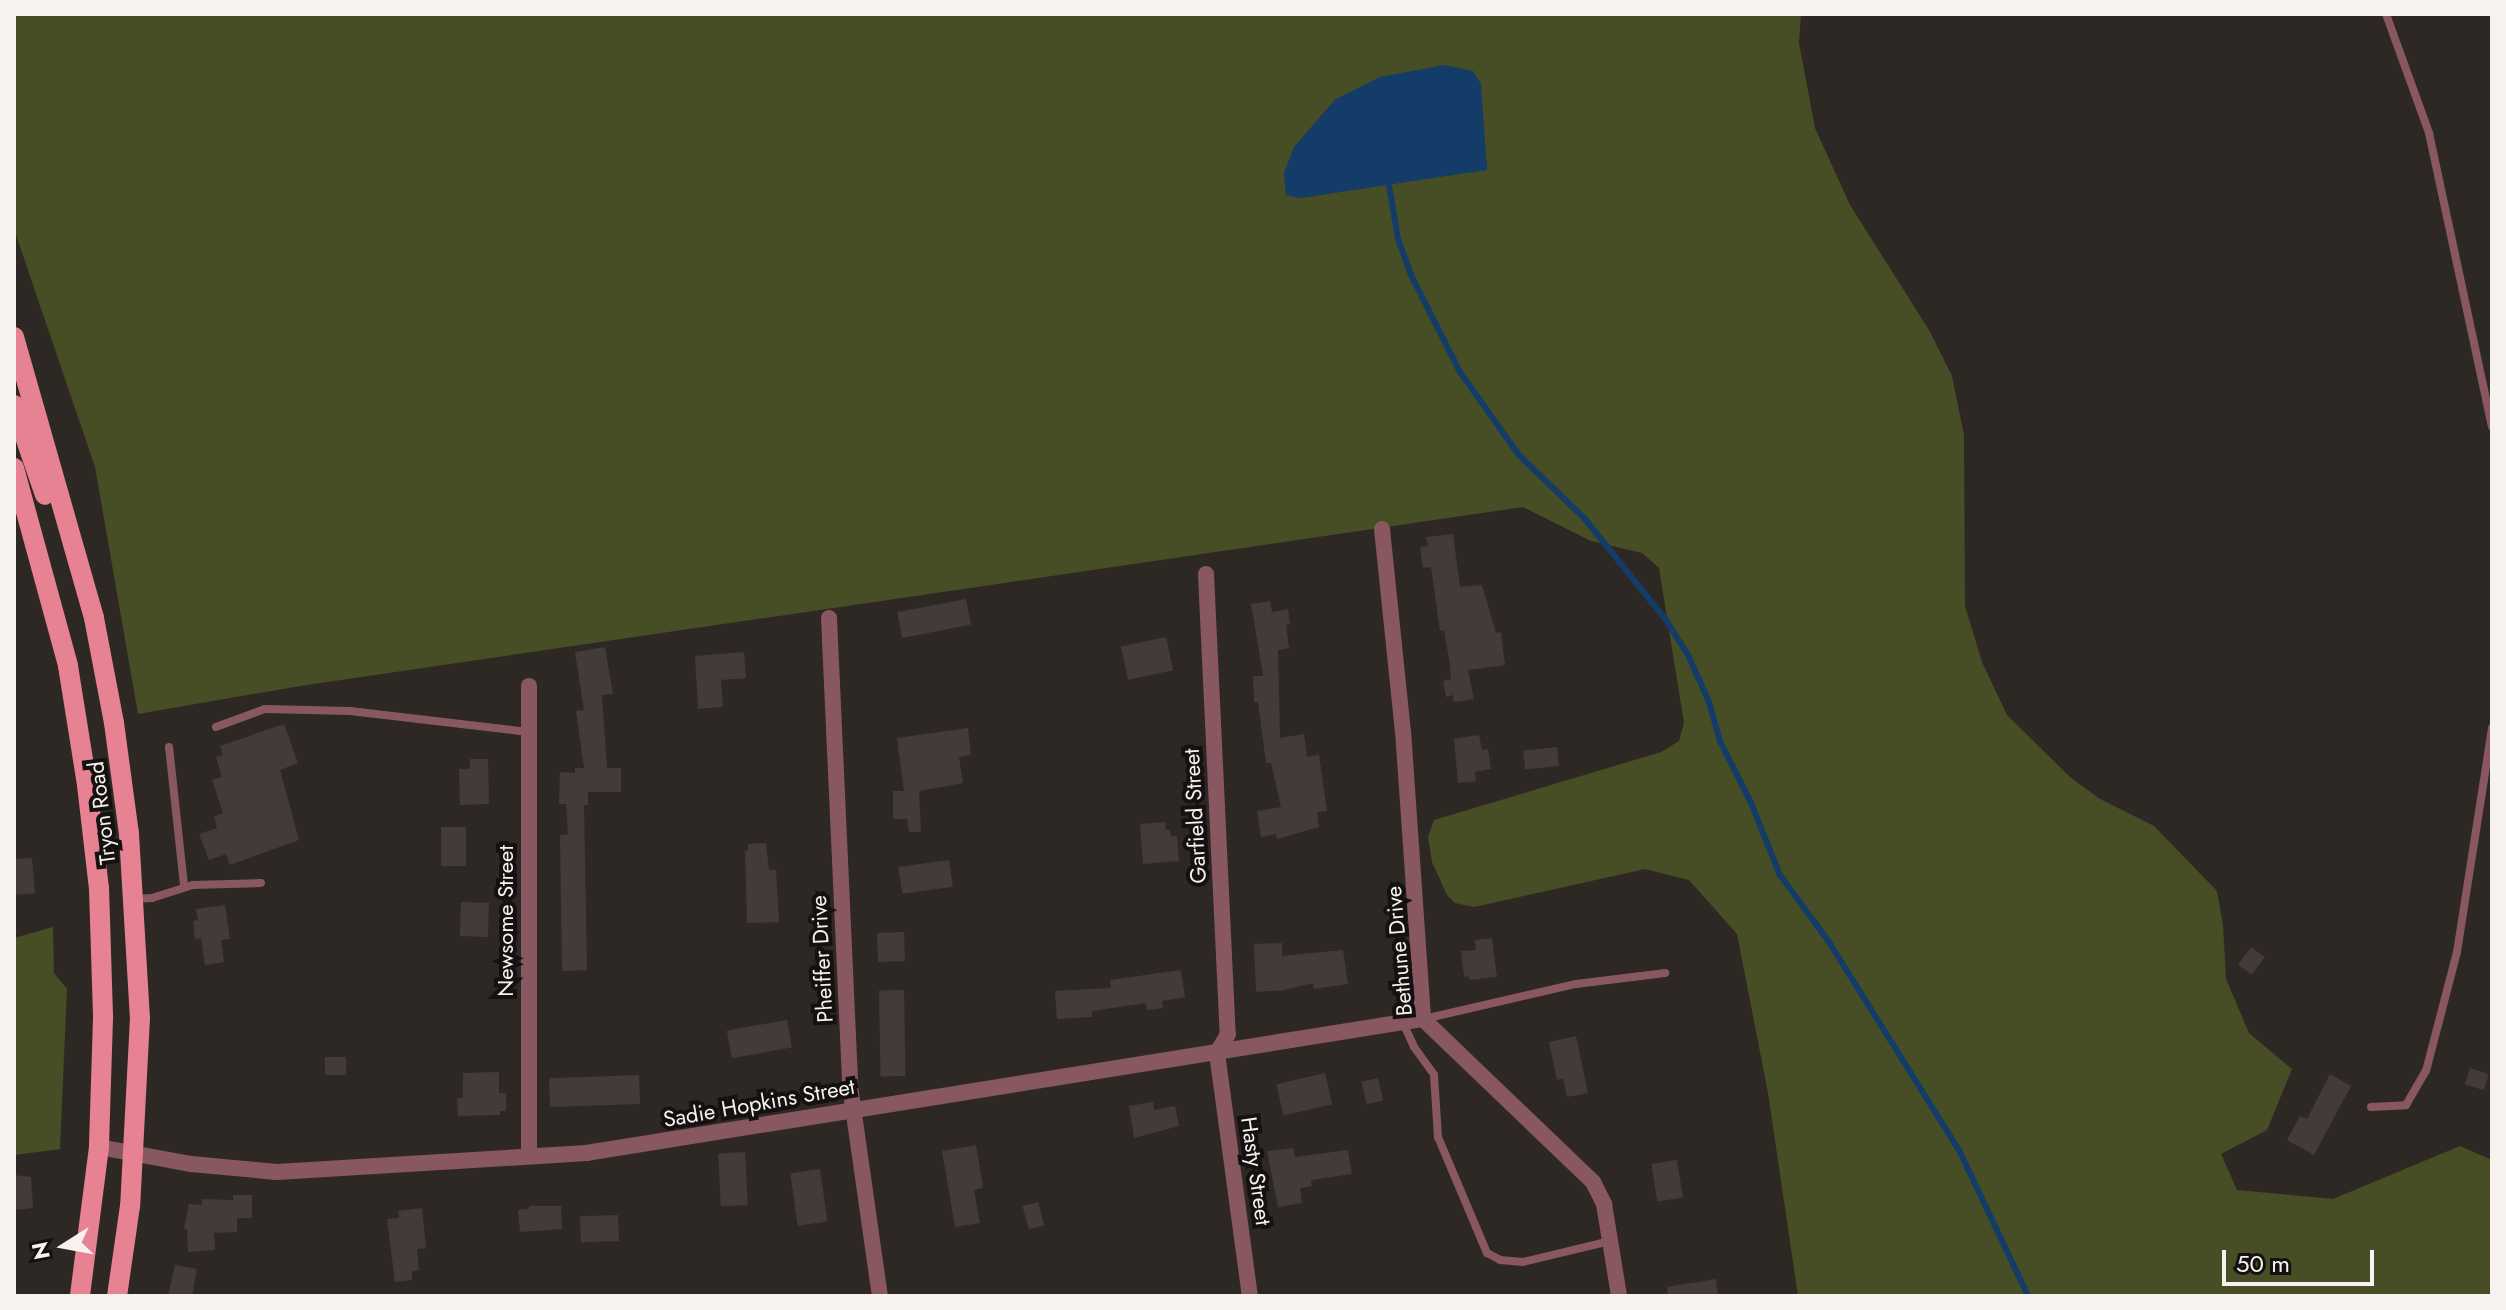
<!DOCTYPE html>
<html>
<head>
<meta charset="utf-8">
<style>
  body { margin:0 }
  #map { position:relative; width:2506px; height:1310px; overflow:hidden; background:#2e2824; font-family:Jost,sans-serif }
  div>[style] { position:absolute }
  .green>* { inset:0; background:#474d24 }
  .water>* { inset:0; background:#133d68 }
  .stream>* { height:6px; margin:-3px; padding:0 3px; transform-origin:3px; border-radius:3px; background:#133d68 }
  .building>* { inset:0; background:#433b38; transform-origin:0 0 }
  .lane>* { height:8px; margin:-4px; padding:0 4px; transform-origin:4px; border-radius:4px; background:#88575f }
  .street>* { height:16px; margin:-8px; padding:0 8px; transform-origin:8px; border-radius:8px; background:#88575f }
  .primary>* { height:20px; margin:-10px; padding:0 10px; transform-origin:10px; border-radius:10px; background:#e78293 }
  span { translate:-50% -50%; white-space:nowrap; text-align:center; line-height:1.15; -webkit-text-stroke:8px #141110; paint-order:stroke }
  .street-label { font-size:22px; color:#f7f2f0 }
  .frame { position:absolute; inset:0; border:16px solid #f7f2f0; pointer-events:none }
  .north { position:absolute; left:24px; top:1206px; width:80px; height:80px; -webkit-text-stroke:6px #141110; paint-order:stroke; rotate:259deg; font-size:22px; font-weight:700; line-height:32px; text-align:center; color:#f7f2f0 }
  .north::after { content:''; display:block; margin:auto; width:28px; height:36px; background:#f7f2f0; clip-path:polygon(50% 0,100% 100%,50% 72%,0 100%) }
  .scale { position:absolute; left:2222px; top:1250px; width:152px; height:36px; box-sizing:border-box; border:4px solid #f7f2f0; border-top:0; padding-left:10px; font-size:24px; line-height:28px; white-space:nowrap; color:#f7f2f0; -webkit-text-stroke:6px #141110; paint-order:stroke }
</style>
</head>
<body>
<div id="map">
  <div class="green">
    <i style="clip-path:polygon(evenodd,14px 14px,1801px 14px,1799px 43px,1815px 128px,1850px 205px,1929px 330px,1952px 376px,1964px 435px,1965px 606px,1982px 662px,2007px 715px,2070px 777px,2100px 799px,2154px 826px,2217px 891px,2223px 925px,2226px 979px,2249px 1033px,2292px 1069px,2267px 1130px,2221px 1154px,2237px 1190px,2333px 1199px,2460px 1146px,2492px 1160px,2492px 1296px,1798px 1296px,1768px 1093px,1737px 934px,1689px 880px,1645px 869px,1474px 907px,1455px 903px,1447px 895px,1432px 862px,1428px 837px,1434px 820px,1661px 752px,1679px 741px,1684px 723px,1659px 568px,1642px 553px,1591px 541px,1523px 507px,300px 686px,138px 714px,95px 467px,14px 229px,14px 14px,1336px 99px,1483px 131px,1487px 169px,1300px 198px,1294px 147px,1336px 99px)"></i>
    <i style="clip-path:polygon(53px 927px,54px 973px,67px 989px,60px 1149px,14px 1155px,14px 938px)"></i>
  </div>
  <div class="water">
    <i style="clip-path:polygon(1444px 65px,1473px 71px,1481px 84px,1487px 170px,1300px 198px,1286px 195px,1284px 173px,1294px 147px,1336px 99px,1380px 77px)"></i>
  </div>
  <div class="stream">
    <i style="left:1388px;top:179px;width:61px;rotate:80.5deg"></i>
    <i style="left:1398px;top:239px;width:38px;rotate:70deg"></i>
    <i style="left:1411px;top:275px;width:109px;rotate:63.2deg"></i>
    <i style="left:1460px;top:372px;width:102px;rotate:54.6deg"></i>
    <i style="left:1519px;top:455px;width:92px;rotate:44.1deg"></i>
    <i style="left:1585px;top:519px;width:129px;rotate:51.3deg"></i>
    <i style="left:1666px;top:620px;width:41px;rotate:57.8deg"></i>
    <i style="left:1688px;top:655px;width:51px;rotate:65.9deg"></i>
    <i style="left:1709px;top:702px;width:41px;rotate:74.2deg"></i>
    <i style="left:1720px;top:741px;width:69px;rotate:63.4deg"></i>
    <i style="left:1751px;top:803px;width:78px;rotate:68.1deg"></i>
    <i style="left:1780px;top:875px;width:83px;rotate:53.8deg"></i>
    <i style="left:1829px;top:942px;width:248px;rotate:58deg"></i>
    <i style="left:1960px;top:1152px;width:159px;rotate:64.7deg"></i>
  </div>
  <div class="building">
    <i style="clip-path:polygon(1453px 534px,1460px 587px,1482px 585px,1496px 633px,1501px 632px,1505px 665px,1468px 670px,1474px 699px,1454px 702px,1453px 695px,1446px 697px,1443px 681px,1451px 679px,1450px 665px,1444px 630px,1440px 631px,1431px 567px,1423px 568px,1420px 547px,1428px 546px,1426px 537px)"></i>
    <i style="left:966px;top:599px;width:26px;height:70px;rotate:79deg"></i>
    <i style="clip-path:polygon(1270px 601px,1272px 612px,1288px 609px,1290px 624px,1286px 625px,1289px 648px,1278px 650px,1280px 738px,1304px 734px,1307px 757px,1319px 755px,1327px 811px,1317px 812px,1319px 827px,1277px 839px,1276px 834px,1261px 837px,1257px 811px,1281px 807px,1271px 763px,1266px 763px,1258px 702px,1254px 702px,1253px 676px,1263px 676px,1251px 604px)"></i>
    <i style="left:1166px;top:637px;width:34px;height:46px;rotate:78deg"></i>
    <i style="clip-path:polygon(605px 647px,613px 694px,602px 695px,607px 768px,621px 768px,621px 792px,588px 792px,588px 805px,584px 805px,587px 970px,562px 971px,560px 835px,568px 834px,566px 804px,559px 804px,560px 772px,575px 773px,575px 768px,584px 768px,576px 711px,584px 710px,575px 652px)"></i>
    <i style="clip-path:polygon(744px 652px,746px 678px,721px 680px,723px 707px,698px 709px,695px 656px)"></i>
    <i style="clip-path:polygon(284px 724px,298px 763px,280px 770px,299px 840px,230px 865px,226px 854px,209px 860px,199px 834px,217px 828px,214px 817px,223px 813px,212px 780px,222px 777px,216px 757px,223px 755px,220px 746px)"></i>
    <i style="clip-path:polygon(968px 728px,971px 755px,959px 757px,963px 783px,919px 791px,921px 832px,909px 832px,907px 819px,893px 819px,893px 791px,904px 791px,897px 738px)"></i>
    <i style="clip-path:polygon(1479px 735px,1482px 750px,1488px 749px,1491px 769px,1475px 772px,1476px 781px,1458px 783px,1454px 739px)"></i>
    <i style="left:1557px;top:747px;width:19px;height:34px;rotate:84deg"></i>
    <i style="clip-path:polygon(470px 759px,488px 759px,489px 804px,460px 805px,459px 769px,470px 769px)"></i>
    <i style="clip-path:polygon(1165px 822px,1166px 830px,1170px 830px,1171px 836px,1177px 836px,1179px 861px,1143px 864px,1140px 824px)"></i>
    <i style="left:441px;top:827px;width:25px;height:39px"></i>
    <i style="clip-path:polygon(766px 843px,769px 870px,776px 870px,779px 922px,747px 923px,745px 851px,748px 851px,748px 844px)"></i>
    <i style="clip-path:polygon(32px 858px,35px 893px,14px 895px,14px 859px)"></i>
    <i style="left:949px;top:860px;width:27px;height:51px;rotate:82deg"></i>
    <i style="left:461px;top:902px;width:28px;height:34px;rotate:2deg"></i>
    <i style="clip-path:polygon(225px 905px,230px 939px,221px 940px,224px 962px,205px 965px,201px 938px,195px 939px,193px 921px,198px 920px,196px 909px)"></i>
    <i style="left:904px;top:932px;width:29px;height:27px;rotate:88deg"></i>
    <i style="clip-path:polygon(1492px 938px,1497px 977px,1469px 980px,1469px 976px,1464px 977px,1461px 951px,1476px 950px,1475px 940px)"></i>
    <i style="clip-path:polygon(1282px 943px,1282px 956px,1343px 950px,1348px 984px,1314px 989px,1313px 983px,1284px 990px,1256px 992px,1254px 944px)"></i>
    <i style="left:2251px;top:947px;width:17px;height:22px;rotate:36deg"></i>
    <i style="clip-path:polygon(1181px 970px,1185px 997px,1162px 1001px,1163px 1008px,1147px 1010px,1146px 1003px,1092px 1011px,1092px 1017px,1057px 1019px,1055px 991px,1111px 988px,1110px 980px)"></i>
    <i style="left:904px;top:990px;width:86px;height:25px;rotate:89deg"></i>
    <i style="left:787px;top:1020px;width:28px;height:61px;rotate:80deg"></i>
    <i style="clip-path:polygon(1576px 1036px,1588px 1093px,1567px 1097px,1563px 1078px,1557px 1080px,1549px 1042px)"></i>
    <i style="left:325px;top:1057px;width:21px;height:18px"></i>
    <i style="left:2470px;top:1068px;width:20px;height:17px;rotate:18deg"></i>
    <i style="clip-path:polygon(499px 1072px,499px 1093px,506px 1093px,506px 1111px,500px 1111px,500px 1115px,458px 1116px,457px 1098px,463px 1098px,463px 1073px)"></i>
    <i style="left:1325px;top:1073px;width:32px;height:50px;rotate:77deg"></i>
    <i style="clip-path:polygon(2330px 1074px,2351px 1086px,2314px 1155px,2287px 1140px,2300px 1116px,2307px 1119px)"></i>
    <i style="left:639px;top:1075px;width:29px;height:90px;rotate:88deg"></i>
    <i style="left:1378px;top:1078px;width:23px;height:17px;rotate:77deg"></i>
    <i style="clip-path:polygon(1153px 1102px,1154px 1110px,1175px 1106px,1179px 1126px,1134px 1138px,1129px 1106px)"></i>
    <i style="clip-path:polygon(976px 1145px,983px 1188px,974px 1190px,980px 1223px,955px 1227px,942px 1151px)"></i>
    <i style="clip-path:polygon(1293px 1148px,1295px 1157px,1348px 1150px,1352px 1174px,1311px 1180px,1312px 1186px,1300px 1188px,1302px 1203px,1278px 1207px,1267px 1151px)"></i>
    <i style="left:745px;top:1152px;width:53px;height:27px;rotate:87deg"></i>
    <i style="left:1677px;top:1160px;width:38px;height:26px;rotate:81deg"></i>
    <i style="left:820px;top:1169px;width:53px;height:30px;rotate:82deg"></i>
    <i style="clip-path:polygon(14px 1175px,31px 1177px,33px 1208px,14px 1210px)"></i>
    <i style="clip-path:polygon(233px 1195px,252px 1195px,252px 1218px,237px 1218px,237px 1232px,214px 1233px,215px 1250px,188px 1252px,187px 1229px,184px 1228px,189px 1204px,202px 1205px,202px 1199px,233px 1200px)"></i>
    <i style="left:1038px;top:1202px;width:24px;height:16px;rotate:75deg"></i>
    <i style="clip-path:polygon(529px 1206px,561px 1206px,562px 1229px,520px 1232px,518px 1210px,529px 1209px)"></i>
    <i style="clip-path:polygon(422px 1208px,426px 1248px,417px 1249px,419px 1270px,412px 1271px,412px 1280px,395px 1282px,387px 1219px,399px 1218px,398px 1211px)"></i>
    <i style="left:618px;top:1215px;width:26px;height:38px;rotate:88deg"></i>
    <i style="clip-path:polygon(175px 1265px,197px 1269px,192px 1296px,168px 1296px)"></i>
    <i style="clip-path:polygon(1716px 1279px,1718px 1296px,1668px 1296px,1667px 1287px)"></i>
  </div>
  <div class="lane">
    <i style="left:2386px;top:14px;width:127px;rotate:70.1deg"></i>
    <i style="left:2429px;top:133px;width:300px;rotate:77.9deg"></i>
    <i style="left:216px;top:727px;width:52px;rotate:-20.2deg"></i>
    <i style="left:265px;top:709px;width:85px;rotate:1.3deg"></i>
    <i style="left:350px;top:711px;width:180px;rotate:6.7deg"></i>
    <i style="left:169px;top:747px;width:140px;rotate:83.8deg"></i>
    <i style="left:135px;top:899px;width:17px;rotate:-3deg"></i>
    <i style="left:152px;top:898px;width:43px;rotate:-17.6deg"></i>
    <i style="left:193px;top:885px;width:68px;rotate:-1.7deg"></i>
    <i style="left:1424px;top:1019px;width:156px;rotate:-13deg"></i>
    <i style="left:1576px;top:984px;width:90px;rotate:-7deg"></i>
    <i style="left:1403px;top:1023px;width:26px;rotate:65deg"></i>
    <i style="left:1414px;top:1047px;width:34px;rotate:54deg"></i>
    <i style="left:1434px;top:1075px;width:62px;rotate:86.3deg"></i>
    <i style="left:1438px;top:1137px;width:126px;rotate:67.1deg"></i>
    <i style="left:1487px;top:1253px;width:15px;rotate:28deg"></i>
    <i style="left:1500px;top:1260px;width:23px;rotate:5deg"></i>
    <i style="left:1523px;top:1262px;width:89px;rotate:-13.6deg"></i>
    <i style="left:2371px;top:1107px;width:35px;rotate:-3deg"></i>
    <i style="left:2406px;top:1105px;width:39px;rotate:-60deg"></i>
    <i style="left:2426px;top:1071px;width:123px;rotate:-75.4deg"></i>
    <i style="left:2457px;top:952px;width:227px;rotate:-81.1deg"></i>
  </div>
  <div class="street">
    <i style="left:1382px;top:529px;width:203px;rotate:84.1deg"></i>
    <i style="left:1403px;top:731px;width:289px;rotate:86deg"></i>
    <i style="left:1423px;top:1019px;width:236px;rotate:43.8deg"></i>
    <i style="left:1593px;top:1182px;width:25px;rotate:63deg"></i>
    <i style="left:1604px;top:1204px;width:93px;rotate:80.7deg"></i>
    <i style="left:1206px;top:574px;width:461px;rotate:87.3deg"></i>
    <i style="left:1228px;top:1034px;width:22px;rotate:120deg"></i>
    <i style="left:1217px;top:1053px;width:245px;rotate:82.3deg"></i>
    <i style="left:829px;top:618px;width:468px;rotate:87.4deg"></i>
    <i style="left:850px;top:1086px;width:212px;rotate:81.9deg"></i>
    <i style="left:99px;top:1147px;width:94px;rotate:10.5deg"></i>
    <i style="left:191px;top:1164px;width:86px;rotate:5.3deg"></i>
    <i style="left:277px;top:1172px;width:310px;rotate:-3.5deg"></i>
    <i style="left:586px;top:1153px;width:848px;rotate:-9.1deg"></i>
    <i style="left:529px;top:1156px;width:470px;rotate:-90deg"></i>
  </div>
  <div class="primary">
    <i style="left:14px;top:337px;width:292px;rotate:74.1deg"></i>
    <i style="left:94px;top:618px;width:107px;rotate:79.2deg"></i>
    <i style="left:114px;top:723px;width:112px;rotate:82.3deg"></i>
    <i style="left:129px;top:834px;width:184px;rotate:86.6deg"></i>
    <i style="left:140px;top:1018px;width:188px;rotate:93deg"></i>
    <i style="left:130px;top:1206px;width:91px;rotate:98.2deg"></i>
    <i style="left:14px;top:405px;width:95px;rotate:71deg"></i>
    <i style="left:14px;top:468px;width:205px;rotate:74.7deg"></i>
    <i style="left:68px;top:666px;width:121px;rotate:80.9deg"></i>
    <i style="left:87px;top:785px;width:104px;rotate:83.4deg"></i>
    <i style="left:99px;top:888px;width:130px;rotate:88.2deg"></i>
    <i style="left:103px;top:1018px;width:129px;rotate:91.8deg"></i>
    <i style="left:99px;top:1147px;width:150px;rotate:97.3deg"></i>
  </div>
  <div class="street-label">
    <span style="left:102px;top:813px;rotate:-97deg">Tryon Road</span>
    <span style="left:1195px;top:816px;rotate:-93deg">Garfield Street</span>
    <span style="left:506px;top:921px;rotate:-90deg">Newsome Street</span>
    <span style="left:1399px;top:951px;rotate:-95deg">Bethune Drive</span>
    <span style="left:822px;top:959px;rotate:-93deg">Pheiffer Drive</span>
    <span style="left:759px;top:1103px;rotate:-10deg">Sadie Hopkins Street</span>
    <span style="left:1256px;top:1171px;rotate:82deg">Hasty Street</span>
  </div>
  <div class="frame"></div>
  <div class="north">N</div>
  <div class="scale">50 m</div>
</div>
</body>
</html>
